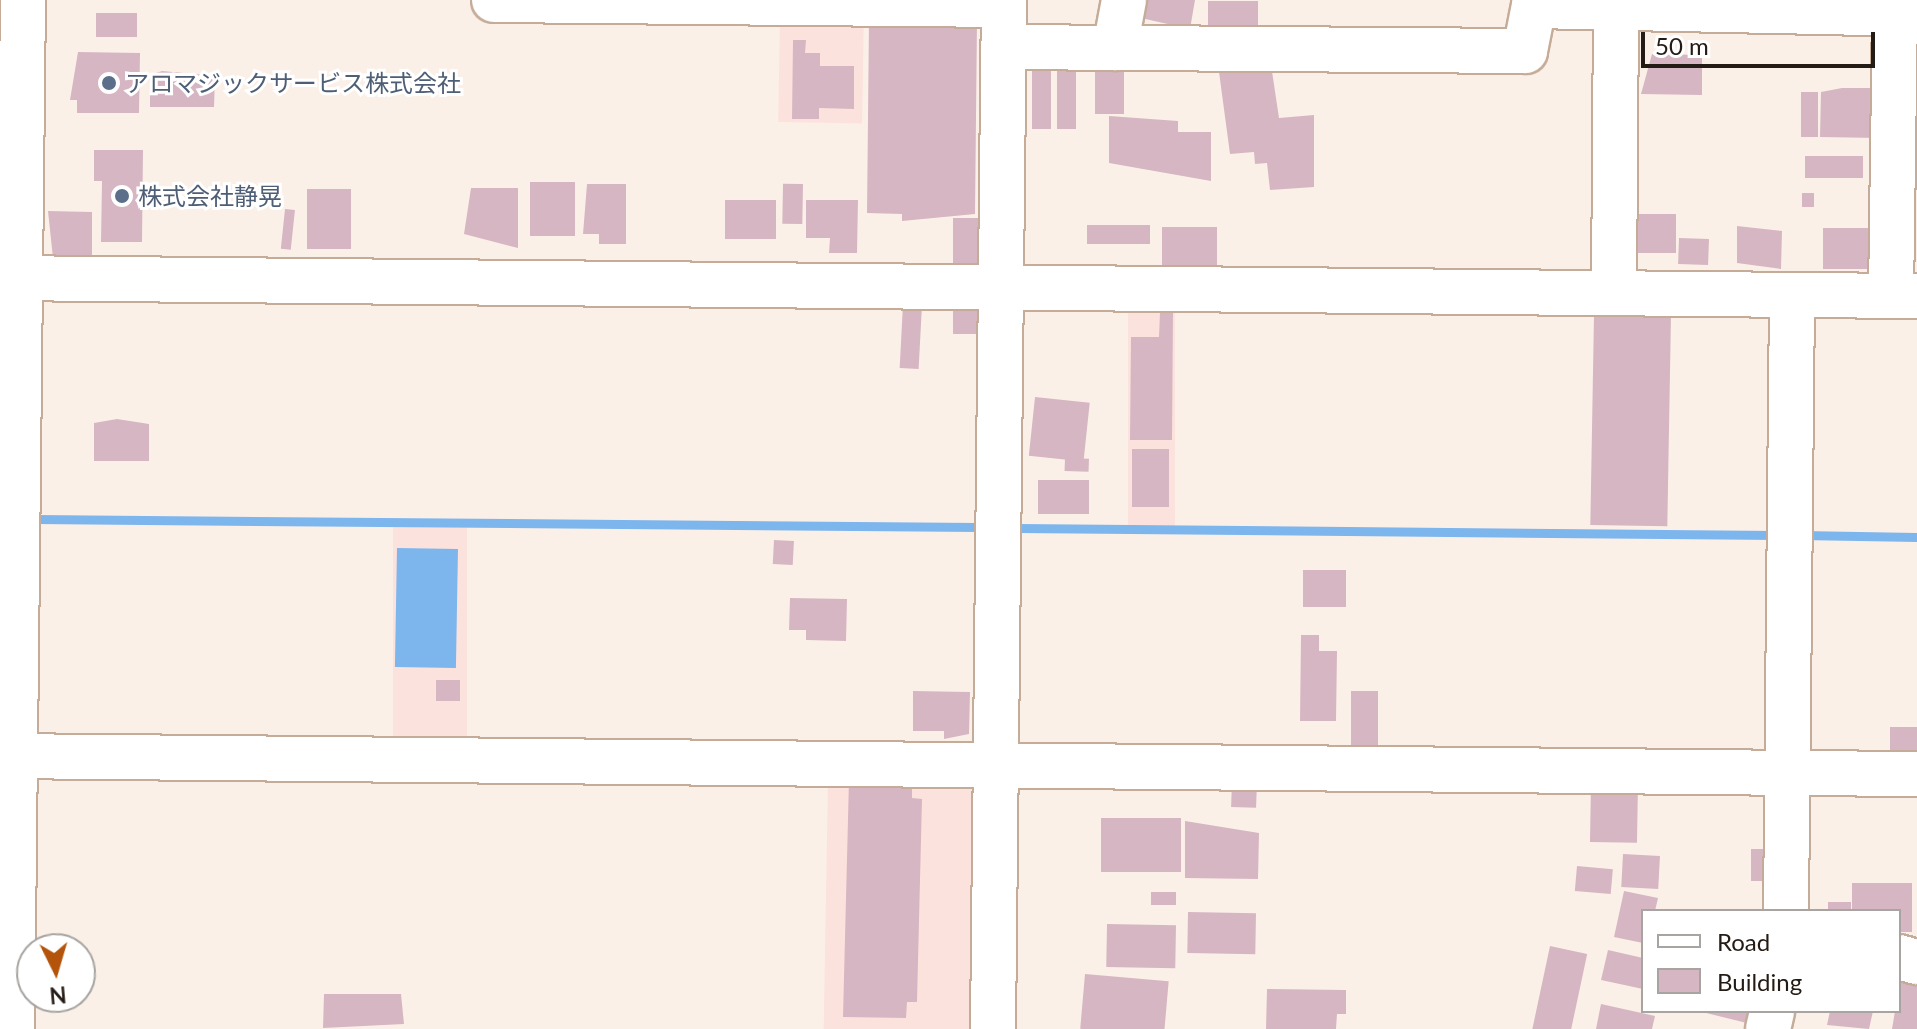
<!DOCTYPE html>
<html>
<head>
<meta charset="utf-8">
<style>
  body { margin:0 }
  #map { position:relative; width:1917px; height:1029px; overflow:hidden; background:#fbf0e8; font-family:Lato,"Noto Sans JP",sans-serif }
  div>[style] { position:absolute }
  .industrial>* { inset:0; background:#fce2dd; transform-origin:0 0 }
  .water>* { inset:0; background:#7db5ed; transform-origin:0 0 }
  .stream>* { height:9px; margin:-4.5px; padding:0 4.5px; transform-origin:4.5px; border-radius:4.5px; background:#7db5ed }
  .building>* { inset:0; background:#d6b6c2; transform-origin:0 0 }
  .roads { filter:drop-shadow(2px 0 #c5ac98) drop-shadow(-2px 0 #c5ac98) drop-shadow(0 2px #c5ac98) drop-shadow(0 -2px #c5ac98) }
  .minor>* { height:44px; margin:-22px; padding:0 22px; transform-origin:22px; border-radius:22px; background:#fff }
  .dots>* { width:22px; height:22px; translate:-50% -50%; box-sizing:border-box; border:4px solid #fff; border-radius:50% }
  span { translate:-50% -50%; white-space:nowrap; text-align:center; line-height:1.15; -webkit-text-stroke:6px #fff; paint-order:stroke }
  .service-label { font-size:24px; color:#4e5e75 }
  .left { translate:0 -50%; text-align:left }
  .legend { position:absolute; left:1641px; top:909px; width:260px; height:104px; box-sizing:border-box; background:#fff; border:2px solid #a7a4a1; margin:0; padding:10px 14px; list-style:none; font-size:24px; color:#241b14 }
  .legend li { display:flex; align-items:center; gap:16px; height:40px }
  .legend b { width:40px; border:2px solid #a7a4a1 }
  .north { position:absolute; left:16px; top:933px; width:80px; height:80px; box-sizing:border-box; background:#fff; border:2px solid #a7a4a1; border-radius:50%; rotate:175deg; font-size:22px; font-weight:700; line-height:32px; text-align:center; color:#241b14 }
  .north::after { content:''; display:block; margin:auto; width:28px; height:36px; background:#b3540a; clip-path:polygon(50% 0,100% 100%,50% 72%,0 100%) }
  .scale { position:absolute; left:1641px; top:32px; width:234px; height:36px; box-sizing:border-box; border:4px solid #241b14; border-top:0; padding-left:10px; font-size:24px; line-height:28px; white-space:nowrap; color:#241b14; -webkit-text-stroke:6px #fff; paint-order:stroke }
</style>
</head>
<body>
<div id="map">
  <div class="industrial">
    <i style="left:780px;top:14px;width:84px;height:108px;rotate:1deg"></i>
    <i style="left:1128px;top:301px;width:47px;height:226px"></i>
    <i style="left:393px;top:525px;width:74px;height:221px"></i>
    <i style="left:828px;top:777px;width:147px;height:252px;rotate:1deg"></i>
  </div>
  <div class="water">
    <i style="left:397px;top:548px;width:61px;height:119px;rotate:1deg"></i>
  </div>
  <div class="stream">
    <i style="left:0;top:3px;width:1px"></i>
    <i style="left:34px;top:519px;width:945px;rotate:0.49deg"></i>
    <i style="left:1017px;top:528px;width:760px;rotate:0.53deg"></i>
    <i style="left:1800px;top:535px;width:117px;rotate:1deg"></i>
  </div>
  <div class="building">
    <i style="clip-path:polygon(1135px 0,1195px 0,1190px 29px,1132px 16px)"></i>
    <i style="left:1208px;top:1px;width:50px;height:34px"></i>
    <i style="left:96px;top:13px;width:41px;height:24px"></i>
    <i style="clip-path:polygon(869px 19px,977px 20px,975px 214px,902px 221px,902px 214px,867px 213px)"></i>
    <i style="clip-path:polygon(793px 40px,806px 40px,805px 53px,820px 53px,820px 66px,854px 66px,854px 109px,819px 108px,819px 119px,792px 119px)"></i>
    <i style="clip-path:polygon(78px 52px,140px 53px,139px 113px,77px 113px,77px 100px,70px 100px)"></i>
    <i style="clip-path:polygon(1652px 54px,1702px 55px,1702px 95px,1641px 94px)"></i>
    <i style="clip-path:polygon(1270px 58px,1279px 118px,1314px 115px,1314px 187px,1270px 190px,1267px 163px,1255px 164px,1254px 152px,1230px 154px,1219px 72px)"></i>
    <i style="left:1095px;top:59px;width:29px;height:55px"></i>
    <i style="left:1032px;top:60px;width:19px;height:69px"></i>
    <i style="left:1057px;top:60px;width:19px;height:69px"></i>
    <i style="clip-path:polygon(162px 71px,215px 76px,214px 107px,150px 107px,150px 75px)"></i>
    <i style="clip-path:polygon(1842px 88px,1879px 88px,1879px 138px,1820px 137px,1821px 92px)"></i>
    <i style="left:1801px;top:92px;width:17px;height:45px"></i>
    <i style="clip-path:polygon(1109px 116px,1178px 121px,1178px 132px,1211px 132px,1211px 181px,1109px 163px)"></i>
    <i style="clip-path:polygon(94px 150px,143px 150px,142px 242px,101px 242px,102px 181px,94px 181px)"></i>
    <i style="left:1805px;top:156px;width:58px;height:22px"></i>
    <i style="left:530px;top:182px;width:45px;height:54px"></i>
    <i style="clip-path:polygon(587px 184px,626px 184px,626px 244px,599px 244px,599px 234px,583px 234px)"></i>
    <i style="left:803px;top:184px;width:40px;height:20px;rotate:91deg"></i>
    <i style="clip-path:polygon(471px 188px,518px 188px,518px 248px,464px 234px)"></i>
    <i style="left:307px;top:189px;width:44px;height:60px"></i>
    <i style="left:1802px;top:193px;width:12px;height:14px"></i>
    <i style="left:725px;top:200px;width:51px;height:39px"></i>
    <i style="clip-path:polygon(806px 200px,858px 200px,857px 253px,829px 253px,830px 238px,806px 238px)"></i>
    <i style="left:285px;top:209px;width:10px;height:40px;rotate:6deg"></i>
    <i style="clip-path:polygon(48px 211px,92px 212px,92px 263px,53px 258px)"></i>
    <i style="left:1623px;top:214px;width:53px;height:39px"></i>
    <i style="left:953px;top:218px;width:25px;height:52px"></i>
    <i style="left:1087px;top:225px;width:63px;height:19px"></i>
    <i style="clip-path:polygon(1737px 226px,1782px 231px,1781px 269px,1737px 263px)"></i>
    <i style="left:1162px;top:227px;width:55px;height:45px"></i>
    <i style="left:1823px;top:228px;width:57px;height:41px"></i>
    <i style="left:1679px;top:238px;width:30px;height:26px;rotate:2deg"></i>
    <i style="left:903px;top:304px;width:19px;height:64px;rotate:3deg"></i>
    <i style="left:953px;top:305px;width:26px;height:29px"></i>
    <i style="clip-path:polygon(1160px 312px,1173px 312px,1172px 440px,1130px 440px,1131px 337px,1159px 337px)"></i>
    <i style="left:1594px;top:314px;width:77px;height:211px;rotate:1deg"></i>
    <i style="left:1035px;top:397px;width:55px;height:59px;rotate:6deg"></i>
    <i style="clip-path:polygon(117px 419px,149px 424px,149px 461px,94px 461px,94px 423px)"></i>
    <i style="left:1132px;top:449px;width:37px;height:58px"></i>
    <i style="left:1065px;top:458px;width:24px;height:13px;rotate:2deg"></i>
    <i style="left:1038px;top:480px;width:51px;height:34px"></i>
    <i style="left:774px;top:540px;width:20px;height:24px;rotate:3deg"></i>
    <i style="left:1303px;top:570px;width:43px;height:37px"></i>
    <i style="clip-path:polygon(790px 598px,847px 599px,846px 641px,806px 640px,806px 630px,789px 630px)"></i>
    <i style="clip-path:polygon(1301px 635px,1319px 635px,1319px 651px,1337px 651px,1336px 721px,1300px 721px)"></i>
    <i style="left:436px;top:680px;width:24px;height:21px"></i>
    <i style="clip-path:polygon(913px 691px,970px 692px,969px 734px,944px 739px,944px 731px,913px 731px)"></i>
    <i style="left:1351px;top:691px;width:27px;height:60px"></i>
    <i style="left:1890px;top:727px;width:27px;height:28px"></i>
    <i style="clip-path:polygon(849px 779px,912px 780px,912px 798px,922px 799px,917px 1002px,907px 1002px,906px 1018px,843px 1017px)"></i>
    <i style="left:1232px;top:781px;width:25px;height:26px;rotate:2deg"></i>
    <i style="left:1591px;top:783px;width:47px;height:59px;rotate:1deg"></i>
    <i style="left:1101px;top:818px;width:80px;height:54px"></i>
    <i style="clip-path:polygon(1185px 821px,1259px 833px,1258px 879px,1185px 878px)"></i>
    <i style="left:1751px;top:849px;width:28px;height:32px"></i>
    <i style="left:1623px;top:854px;width:37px;height:33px;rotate:3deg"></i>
    <i style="left:1577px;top:866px;width:36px;height:25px;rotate:5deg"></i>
    <i style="clip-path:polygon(1852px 883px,1912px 883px,1912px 932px,1899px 932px,1899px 911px,1852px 911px)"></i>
    <i style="clip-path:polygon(1624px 891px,1658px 898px,1655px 911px,1643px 911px,1643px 943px,1614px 937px)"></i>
    <i style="left:1151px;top:892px;width:25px;height:13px"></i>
    <i style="left:1828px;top:902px;width:23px;height:9px"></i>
    <i style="left:1188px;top:912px;width:68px;height:41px;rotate:1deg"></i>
    <i style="left:1107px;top:924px;width:69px;height:43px;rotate:1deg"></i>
    <i style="left:1550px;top:946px;width:38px;height:85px;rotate:12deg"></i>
    <i style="clip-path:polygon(1608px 950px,1643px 958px,1643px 989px,1601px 980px)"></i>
    <i style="left:1085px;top:974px;width:84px;height:55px;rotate:5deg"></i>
    <i style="clip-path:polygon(1900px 982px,1917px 986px,1917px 1029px,1892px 1029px)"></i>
    <i style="clip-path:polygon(1267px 989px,1346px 990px,1346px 1014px,1337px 1014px,1336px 1029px,1266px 1029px)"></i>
    <i style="clip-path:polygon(324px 994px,401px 994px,404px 1024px,323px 1028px)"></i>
    <i style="clip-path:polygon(1601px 1004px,1655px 1016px,1652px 1029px,1596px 1029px)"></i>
    <i style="clip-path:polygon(1698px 1011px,1758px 1011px,1755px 1025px)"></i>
    <i style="clip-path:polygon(1830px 1011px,1873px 1011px,1869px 1029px,1827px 1025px)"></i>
  </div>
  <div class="roads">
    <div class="minor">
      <i style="left:494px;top:0;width:510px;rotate:0.56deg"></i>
      <i style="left:1534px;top:6px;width:383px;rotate:1.2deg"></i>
      <i style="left:1003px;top:47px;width:522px;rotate:0.44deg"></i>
      <i style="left:1525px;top:51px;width:52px;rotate:-78.9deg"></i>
      <i style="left:1115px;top:48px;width:49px;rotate:-79.4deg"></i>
      <i style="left:0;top:278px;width:1917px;rotate:0.54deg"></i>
      <i style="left:1614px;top:293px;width:282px;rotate:-89.6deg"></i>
      <i style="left:1891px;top:296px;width:296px;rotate:-89.2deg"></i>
      <i style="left:0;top:756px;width:1917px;rotate:0.54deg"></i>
      <i style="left:1786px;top:911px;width:616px;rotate:-89.44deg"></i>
      <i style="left:1899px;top:957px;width:19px;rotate:16deg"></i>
      <i style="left:12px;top:1029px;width:1029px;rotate:-89.39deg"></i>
      <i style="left:993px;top:1029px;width:1029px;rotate:-89.39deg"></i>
      <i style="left:1768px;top:1029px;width:18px;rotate:-77deg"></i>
    </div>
  </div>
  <div class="dots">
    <i style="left:109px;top:83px;background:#5c6f8a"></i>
    <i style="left:122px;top:196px;background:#5c6f8a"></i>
  </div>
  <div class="service-label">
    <span class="left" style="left:125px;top:83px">アロマジックサービス株式会社</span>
    <span class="left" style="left:138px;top:196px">株式会社静晃</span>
  </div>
  <ul class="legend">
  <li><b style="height:10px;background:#fff"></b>Road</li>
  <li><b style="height:22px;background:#d6b6c2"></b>Building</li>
  </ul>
  <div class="north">N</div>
  <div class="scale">50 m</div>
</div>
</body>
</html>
